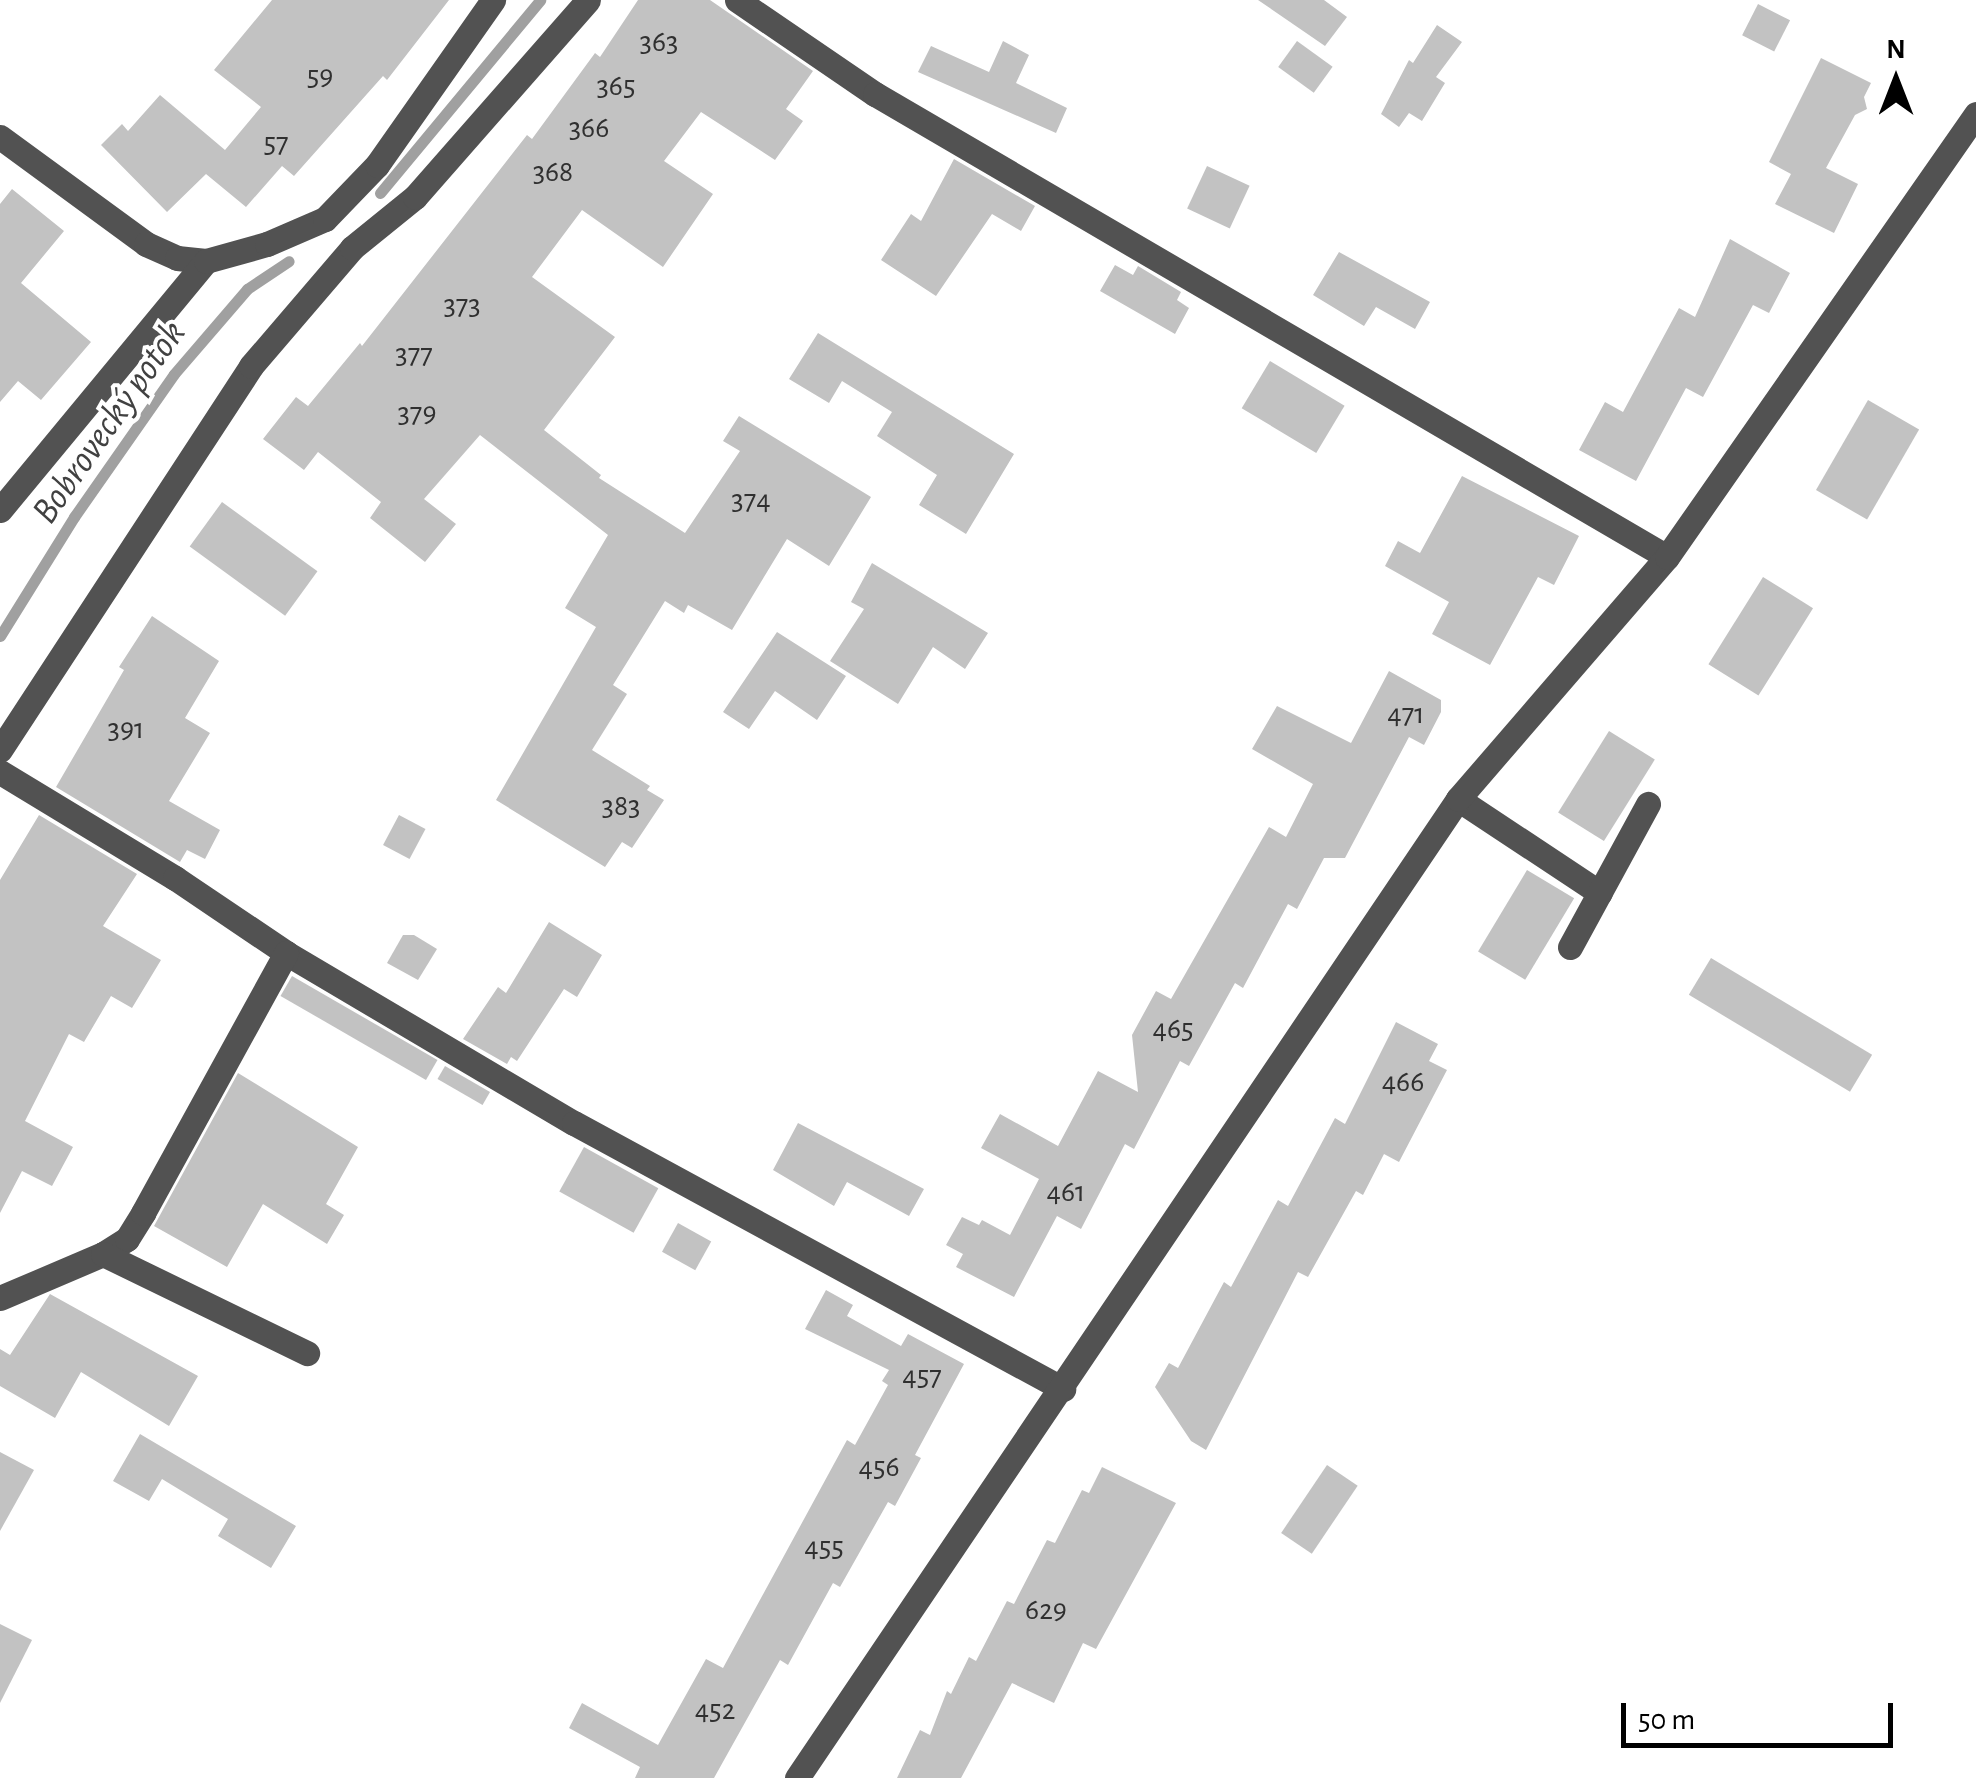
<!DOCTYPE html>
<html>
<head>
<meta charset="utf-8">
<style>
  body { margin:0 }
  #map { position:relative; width:1976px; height:1778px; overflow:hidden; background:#fff; font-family:"Alegreya Sans",sans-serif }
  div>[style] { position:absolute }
  .stream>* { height:11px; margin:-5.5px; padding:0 5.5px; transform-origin:5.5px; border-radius:5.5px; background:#a0a0a0 }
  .building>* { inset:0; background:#c2c2c2; transform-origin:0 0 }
  .minor>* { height:25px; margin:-12.5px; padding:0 12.5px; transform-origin:12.5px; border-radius:12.5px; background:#525252 }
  span { translate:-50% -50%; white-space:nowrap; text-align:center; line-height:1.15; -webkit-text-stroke:8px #fff; paint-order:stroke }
  .number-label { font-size:30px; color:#303030 }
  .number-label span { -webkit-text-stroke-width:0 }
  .water-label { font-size:38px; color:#414141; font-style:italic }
  .north { position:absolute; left:1846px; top:30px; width:100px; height:100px; -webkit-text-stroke:8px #fff; paint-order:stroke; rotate:0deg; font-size:28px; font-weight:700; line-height:40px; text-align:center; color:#000 }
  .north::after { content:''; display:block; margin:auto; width:35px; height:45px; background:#000; clip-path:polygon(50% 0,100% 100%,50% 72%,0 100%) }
  .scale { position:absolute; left:1621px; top:1703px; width:272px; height:45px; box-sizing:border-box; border:5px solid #000; border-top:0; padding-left:12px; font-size:30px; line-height:35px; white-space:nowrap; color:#000; -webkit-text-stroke:8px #fff; paint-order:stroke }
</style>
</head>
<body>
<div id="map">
  <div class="stream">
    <i style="left:380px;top:193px;width:251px;rotate:-50.3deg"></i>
    <i style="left:0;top:636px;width:140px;rotate:-58.1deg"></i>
    <i style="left:74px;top:517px;width:174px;rotate:-55deg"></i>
    <i style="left:174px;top:374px;width:112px;rotate:-49.3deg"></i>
    <i style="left:247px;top:289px;width:50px;rotate:-33.7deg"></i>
  </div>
  <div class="building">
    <i style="clip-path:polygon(272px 0,449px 0,387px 80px,383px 76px,294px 176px,282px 166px,246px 207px,206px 174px,167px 212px,101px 145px,122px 124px,128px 131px,160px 95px,225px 150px,261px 107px,214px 70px)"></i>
    <i style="clip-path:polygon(638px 0,710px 0,813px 71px,786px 109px,803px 121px,775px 160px,701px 112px,664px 161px,713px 194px,663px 267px,582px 210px,532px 277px,615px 337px,544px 430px,601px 475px,599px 478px,685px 533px,740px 451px,723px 441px,739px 416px,871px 497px,829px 566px,787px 539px,732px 630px,688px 605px,684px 613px,665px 601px,613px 685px,627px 694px,592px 750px,650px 786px,647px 790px,664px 800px,632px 848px,622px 842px,605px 867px,496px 800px,596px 627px,565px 608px,608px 535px,480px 435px,424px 499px,456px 524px,425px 562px,370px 518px,381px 502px,318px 452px,304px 470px,263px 439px,296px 397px,308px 406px,360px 343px,362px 346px,527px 135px,532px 139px,595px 53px,600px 57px)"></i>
    <i style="clip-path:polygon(1258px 0,1324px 0,1347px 17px,1325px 46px)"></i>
    <i style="left:1758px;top:4px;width:36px;height:35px;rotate:27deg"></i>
    <i style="clip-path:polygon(1437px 25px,1462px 42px,1436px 77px,1445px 83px,1422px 121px,1409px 113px,1399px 127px,1381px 114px,1409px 60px,1413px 63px)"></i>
    <i style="clip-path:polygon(1003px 41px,1029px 55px,1016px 83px,1067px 108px,1056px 133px,918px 72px,931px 46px,989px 72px)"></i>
    <i style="left:1297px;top:41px;width:44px;height:32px;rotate:36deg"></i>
    <i style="clip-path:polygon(1821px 58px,1871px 83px,1864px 97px,1867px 109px,1855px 115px,1826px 168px,1858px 184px,1834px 233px,1775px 204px,1791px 174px,1769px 162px)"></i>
    <i style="clip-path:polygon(954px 159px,1035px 206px,1021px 231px,992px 214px,936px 296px,881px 260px,911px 214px,921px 221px)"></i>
    <i style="left:1207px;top:166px;width:47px;height:47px;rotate:25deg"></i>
    <i style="clip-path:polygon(12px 189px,64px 231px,21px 283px,91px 342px,41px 400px,18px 381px,0 402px,0 204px)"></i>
    <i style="clip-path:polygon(1730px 239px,1790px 273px,1769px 313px,1753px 305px,1703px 397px,1686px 388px,1636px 481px,1579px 450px,1605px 402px,1623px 412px,1679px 308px,1695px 317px)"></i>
    <i style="clip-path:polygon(1339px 252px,1430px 302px,1415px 329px,1376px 307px,1364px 326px,1313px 295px)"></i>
    <i style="clip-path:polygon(1115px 265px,1133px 275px,1138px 266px,1181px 292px,1177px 300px,1189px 308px,1175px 334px,1100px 291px)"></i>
    <i style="clip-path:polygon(818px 333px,1014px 454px,966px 534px,919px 505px,937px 475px,877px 436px,892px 412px,842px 381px,829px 403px,789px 379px)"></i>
    <i style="left:1270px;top:361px;width:87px;height:55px;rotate:31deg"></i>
    <i style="left:1868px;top:400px;width:59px;height:104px;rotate:30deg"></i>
    <i style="clip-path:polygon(1462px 476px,1579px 536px,1554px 585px,1538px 577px,1490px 665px,1432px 634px,1449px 602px,1385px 566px,1398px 541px,1420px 553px)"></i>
    <i style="left:222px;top:502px;width:118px;height:55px;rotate:36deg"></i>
    <i style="clip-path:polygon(872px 563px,988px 633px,965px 669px,933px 647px,898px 704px,830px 661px,864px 609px,851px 602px)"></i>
    <i style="left:1763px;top:577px;width:59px;height:103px;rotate:32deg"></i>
    <i style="clip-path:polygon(152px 616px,219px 661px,185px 718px,210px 733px,169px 801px,220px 830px,205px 859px,187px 850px,180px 862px,56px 787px,124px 670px,119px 667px)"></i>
    <i style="clip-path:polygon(777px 632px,846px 676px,817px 720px,775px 691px,749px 729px,723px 712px)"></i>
    <i style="clip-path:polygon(1389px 671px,1441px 700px,1441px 712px,1424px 745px,1409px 737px,1345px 858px,1324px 858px,1297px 909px,1288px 904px,1243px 988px,1235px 983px,1189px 1066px,1180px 1061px,1134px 1149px,1125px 1144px,1081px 1229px,1057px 1216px,1014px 1297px,956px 1267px,963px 1254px,946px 1245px,962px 1217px,979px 1225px,982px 1220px,1010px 1235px,1039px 1179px,981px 1148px,1000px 1114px,1058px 1146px,1098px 1071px,1138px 1092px,1132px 1035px,1156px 991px,1171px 999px,1269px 827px,1286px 837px,1313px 784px,1252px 749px,1277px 706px,1351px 743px)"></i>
    <i style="left:1609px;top:731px;width:54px;height:96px;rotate:32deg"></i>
    <i style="clip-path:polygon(39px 815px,137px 874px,103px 926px,161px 960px,132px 1008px,111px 996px,84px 1042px,69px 1034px,25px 1121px,73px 1147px,52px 1186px,22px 1171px,0 1213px,0 880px)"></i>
    <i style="left:399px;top:815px;width:30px;height:34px;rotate:28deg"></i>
    <i style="left:1527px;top:870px;width:55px;height:95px;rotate:31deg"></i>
    <i style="clip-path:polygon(549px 922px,602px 955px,577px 997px,564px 989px,517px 1061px,511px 1057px,507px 1064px,463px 1039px,498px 987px,506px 993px)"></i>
    <i style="clip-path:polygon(403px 935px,414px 935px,437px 949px,418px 980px,387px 963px)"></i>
    <i style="left:1711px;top:958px;width:188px;height:43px;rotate:31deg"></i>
    <i style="left:292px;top:976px;width:168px;height:23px;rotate:30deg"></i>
    <i style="clip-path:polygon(1396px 1022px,1438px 1044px,1429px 1061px,1447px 1070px,1399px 1162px,1384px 1154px,1363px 1195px,1356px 1191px,1308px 1277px,1298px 1272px,1206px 1450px,1191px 1441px,1155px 1387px,1169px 1363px,1178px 1368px,1224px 1282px,1231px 1287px,1278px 1200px,1288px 1206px,1335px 1118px,1345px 1124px)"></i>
    <i style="left:445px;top:1066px;width:52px;height:15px;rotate:30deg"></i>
    <i style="clip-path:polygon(238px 1073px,358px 1147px,326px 1204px,344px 1215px,327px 1244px,263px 1204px,227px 1267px,154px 1226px)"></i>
    <i style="clip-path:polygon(798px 1123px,924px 1189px,909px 1216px,847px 1182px,834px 1206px,773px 1170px)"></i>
    <i style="left:584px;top:1147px;width:85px;height:51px;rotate:29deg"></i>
    <i style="left:678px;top:1223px;width:38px;height:33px;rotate:29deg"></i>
    <i style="clip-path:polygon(826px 1290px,853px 1305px,847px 1316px,901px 1346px,908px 1334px,964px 1364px,915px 1455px,921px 1458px,895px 1506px,888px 1502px,840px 1587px,833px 1583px,788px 1665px,780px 1660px,714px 1778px,635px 1778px,640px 1767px,569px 1728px,582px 1703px,658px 1745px,706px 1659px,723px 1668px,847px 1440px,855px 1445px,888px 1385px,882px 1381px,889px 1370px,805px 1329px)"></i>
    <i style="clip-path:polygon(50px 1294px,198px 1376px,169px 1426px,81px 1372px,55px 1418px,0 1386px,0 1349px,10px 1355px)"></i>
    <i style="clip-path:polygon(140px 1434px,296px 1526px,271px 1568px,218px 1536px,228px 1519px,162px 1479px,149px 1501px,113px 1481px)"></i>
    <i style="clip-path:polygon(0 1452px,34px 1470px,0 1531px)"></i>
    <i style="left:1327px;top:1465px;width:37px;height:82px;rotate:34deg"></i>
    <i style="clip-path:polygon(1102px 1467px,1176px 1503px,1096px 1649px,1083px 1643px,1054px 1703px,1012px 1683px,961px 1778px,897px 1778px,920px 1730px,930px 1735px,947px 1691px,951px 1694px,969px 1657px,976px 1661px,1007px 1601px,1014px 1604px,1047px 1540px,1055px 1543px,1082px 1490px,1089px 1493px)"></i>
    <i style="clip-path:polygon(0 1624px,32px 1640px,0 1703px)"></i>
  </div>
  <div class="minor">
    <i style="left:737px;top:0;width:167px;rotate:34.3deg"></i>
    <i style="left:875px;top:94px;width:917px;rotate:30.31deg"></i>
    <i style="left:0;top:137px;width:181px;rotate:36.2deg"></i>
    <i style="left:146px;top:244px;width:34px;rotate:24deg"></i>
    <i style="left:177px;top:258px;width:29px;rotate:6deg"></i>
    <i style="left:0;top:510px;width:323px;rotate:-50.4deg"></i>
    <i style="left:206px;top:261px;width:63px;rotate:-15.6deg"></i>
    <i style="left:267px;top:244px;width:63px;rotate:-23.3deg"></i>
    <i style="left:325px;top:219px;width:75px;rotate:-46.1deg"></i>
    <i style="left:377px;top:165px;width:202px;rotate:-54.9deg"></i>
    <i style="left:0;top:750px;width:459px;rotate:-56.8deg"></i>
    <i style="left:251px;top:366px;width:155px;rotate:-49.4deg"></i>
    <i style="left:352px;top:248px;width:81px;rotate:-39deg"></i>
    <i style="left:415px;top:197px;width:262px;rotate:-48.7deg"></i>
    <i style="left:0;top:772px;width:205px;rotate:31.2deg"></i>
    <i style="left:175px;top:878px;width:134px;rotate:34deg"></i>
    <i style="left:286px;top:953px;width:334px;rotate:30.6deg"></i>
    <i style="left:574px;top:1123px;width:557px;rotate:28.54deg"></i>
    <i style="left:1458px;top:799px;width:170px;rotate:33.5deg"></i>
    <i style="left:1570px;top:947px;width:163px;rotate:-61.4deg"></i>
    <i style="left:103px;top:1254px;width:28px;rotate:-32deg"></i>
    <i style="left:127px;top:1239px;width:31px;rotate:-58deg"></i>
    <i style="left:143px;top:1213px;width:297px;rotate:-61.2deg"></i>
    <i style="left:0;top:1298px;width:112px;rotate:-23.1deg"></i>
    <i style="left:103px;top:1254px;width:227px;rotate:25.9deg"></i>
    <i style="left:797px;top:1778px;width:1181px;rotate:-55.97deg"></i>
    <i style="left:1458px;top:799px;width:320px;rotate:-49.2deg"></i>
    <i style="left:1667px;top:557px;width:540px;rotate:-55.1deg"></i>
  </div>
  <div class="number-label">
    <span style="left:659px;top:42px">363</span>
    <span style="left:320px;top:76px">59</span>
    <span style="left:616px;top:86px">365</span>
    <span style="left:589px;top:128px">366</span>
    <span style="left:276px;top:143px">57</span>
    <span style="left:553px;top:172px">368</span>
    <span style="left:462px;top:305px">373</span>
    <span style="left:414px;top:354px">377</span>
    <span style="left:417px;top:413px">379</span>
    <span style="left:751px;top:500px">374</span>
    <span style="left:1406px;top:714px">471</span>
    <span style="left:126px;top:729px">391</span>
    <span style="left:621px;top:806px">383</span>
    <span style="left:1173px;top:1029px">465</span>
    <span style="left:1403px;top:1082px">466</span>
    <span style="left:1066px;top:1192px">461</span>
    <span style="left:922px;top:1376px">457</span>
    <span style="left:879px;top:1467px">456</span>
    <span style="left:824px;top:1547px">455</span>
    <span style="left:1046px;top:1610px">629</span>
    <span style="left:715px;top:1710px">452</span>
  </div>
  <div class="water-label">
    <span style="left:110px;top:423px;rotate:-55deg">Bobrovecký potok</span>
  </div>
  <div class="north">N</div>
  <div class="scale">50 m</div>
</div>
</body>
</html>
